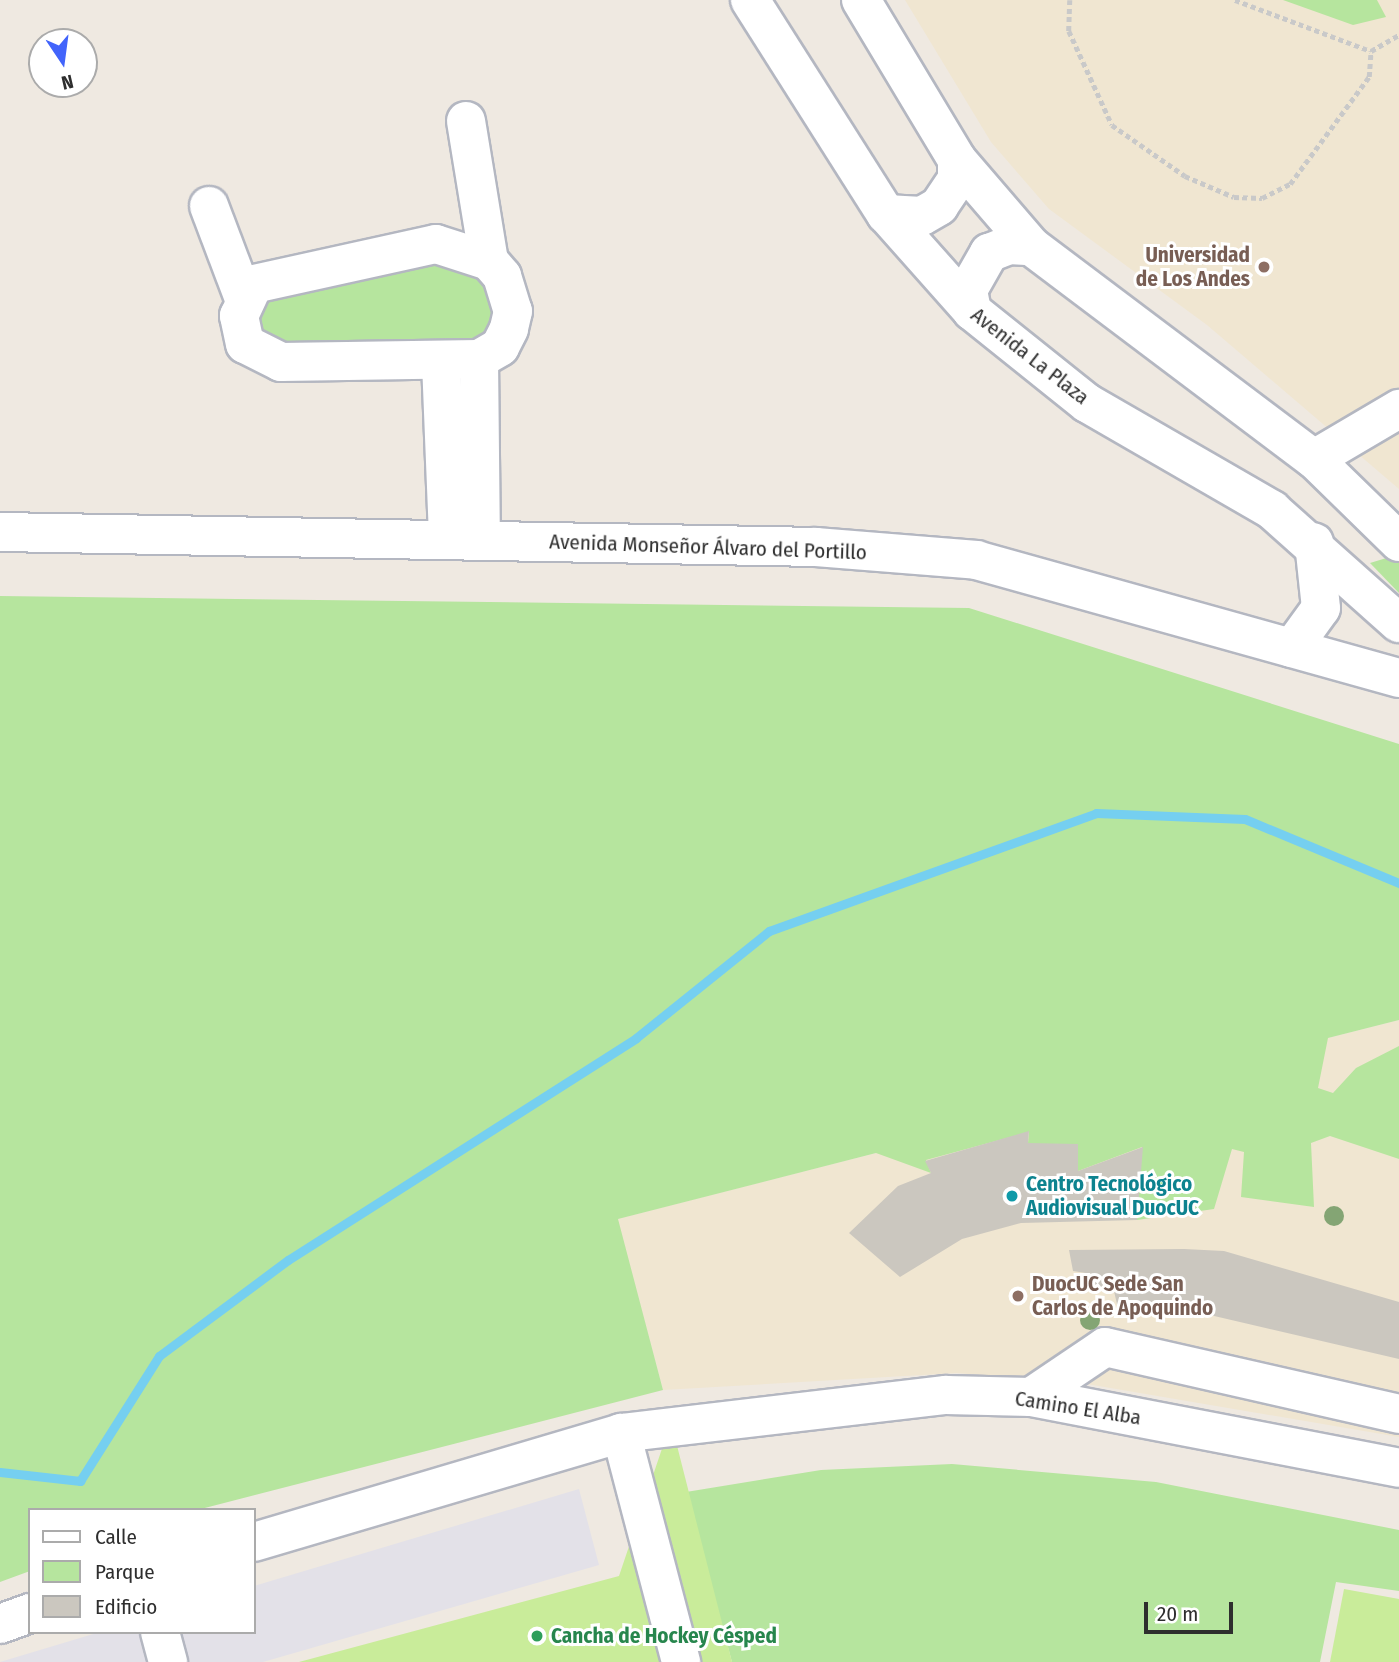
<!DOCTYPE html>
<html>
<head>
<meta charset="utf-8">
<style>
  body { margin:0 }
  #map { position:relative; width:1399px; height:1662px; overflow:hidden; background:#efe9e1; font-family:"Fira Sans Condensed",sans-serif }
  div>[style] { position:absolute }
  .industrial>* { inset:0; background:#e3e1e8 }
  .education>* { inset:0; background:#f0e6d1 }
  .green>* { inset:0; background:#b6e59e }
  .pitch>* { inset:0; background:#c9ec9a }
  .stream>* { height:9px; margin:-4.5px; padding:0 4.5px; transform-origin:4.5px; border-radius:4.5px; background:#75cff0 }
  .building>* { inset:0; background:#cbc7bf }
  .path>* { height:4.5px; margin-top:-2.25px; transform-origin:0; background:repeating-linear-gradient(90deg,#c9c9c9 0 5px,transparent 0 8.5px) }
  .roads { filter:drop-shadow(2px 0 #b4b7c1) drop-shadow(-2px 0 #b4b7c1) drop-shadow(0 2px #b4b7c1) drop-shadow(0 -2px #b4b7c1) }
  .minor>* { height:38px; margin:-19px; padding:0 19px; transform-origin:19px; border-radius:19px; background:#fff }
  .trees>* { width:20px; height:20px; margin:-10px; border-radius:50%; background:#84a574 }
  .dots>* { width:19px; height:19px; translate:-50% -50%; box-sizing:border-box; border:4px solid #fff; border-radius:50% }
  span { translate:-50% -50%; white-space:nowrap; text-align:center; line-height:1.15; -webkit-text-stroke:6px #fff; paint-order:stroke }
  .education-label { font-size:21px; color:#785e54; font-weight:700 }
  .right { translate:-100% -50%; text-align:right }
  .left { translate:0 -50%; text-align:left }
  .street-label { font-size:21px; color:#2e2e2e }
  .culture-label { font-size:21px; color:#0d838f; font-weight:700 }
  .leisure-label { font-size:21px; color:#27864d; font-weight:700 }
  .legend { position:absolute; left:28px; top:1508px; width:228px; height:126px; box-sizing:border-box; background:#fff; border:2px solid #ababab; margin:0; padding:9px 12px; list-style:none; font-size:21px; color:#2e2e2e }
  .legend li { display:flex; align-items:center; gap:14px; height:35px }
  .legend b { width:35px; border:2px solid #ababab }
  .north { position:absolute; left:28px; top:28px; width:70px; height:70px; box-sizing:border-box; background:#fff; border:2px solid #ababab; border-radius:50%; rotate:167deg; font-size:19px; font-weight:700; line-height:28px; text-align:center; color:#2e2e2e }
  .north::after { content:''; display:block; margin:auto; width:24px; height:32px; background:#4264fb; clip-path:polygon(50% 0,100% 100%,50% 72%,0 100%) }
  .scale { position:absolute; left:1144px; top:1602px; width:89px; height:32px; box-sizing:border-box; border:4px solid #2e2e2e; border-top:0; padding-left:9px; font-size:21px; line-height:24px; white-space:nowrap; color:#2e2e2e; -webkit-text-stroke:5px #fff; paint-order:stroke }
</style>
</head>
<body>
<div id="map">
  <div class="industrial">
    <i style="clip-path:polygon(579px 1489px,599px 1565px,263px 1662px,0 1662px,100px 1632px,254px 1632px,254px 1586px)"></i>
  </div>
  <div class="education">
    <i style="clip-path:polygon(905px 0,1399px 0,1399px 489px,1207px 325px,1049px 209px,991px 142px)"></i>
    <i style="clip-path:polygon(1399px 1020px,1399px 1437px,1087px 1384px,957px 1373px,663px 1390px,617px 1219px)"></i>
  </div>
  <div class="green">
    <i style="clip-path:polygon(1283px 0,1377px 0,1386px 17px,1353px 25px)"></i>
    <i style="clip-path:polygon(454px 259px,487px 276px,498px 328px,473px 346px,282px 349px,253px 336px,269px 286px)"></i>
    <i style="clip-path:polygon(1393px 556px,1399px 563px,1399px 593px,1370px 563px)"></i>
    <i style="clip-path:polygon(0 596px,969px 608px,1399px 744px,1399px 1020px,1328px 1038px,1318px 1088px,1333px 1093px,1356px 1068px,1399px 1046px,1399px 1159px,1330px 1136px,1311px 1143px,1314px 1207px,1241px 1197px,1244px 1152px,1232px 1149px,1214px 1209px,1137px 1220px,1142px 1147px,1078px 1171px,1028px 1143px,1029px 1132px,926px 1160px,931px 1173px,876px 1153px,618px 1219px,663px 1390px,197px 1510px,30px 1510px,30px 1571px,0 1582px)"></i>
    <i style="clip-path:polygon(952px 1464px,1156px 1482px,1399px 1530px,1399px 1591px,1336px 1582px,1320px 1662px,732px 1662px,686px 1492px,821px 1470px)"></i>
  </div>
  <div class="pitch">
    <i style="clip-path:polygon(671px 1422px,732px 1662px,299px 1662px,619px 1576px)"></i>
    <i style="clip-path:polygon(1344px 1589px,1399px 1599px,1399px 1662px,1330px 1662px)"></i>
  </div>
  <div class="stream">
    <i style="left:0;top:1472px;width:81px;rotate:6.4deg"></i>
    <i style="left:80px;top:1481px;width:148px;rotate:-57.7deg"></i>
    <i style="left:159px;top:1356px;width:161px;rotate:-36.7deg"></i>
    <i style="left:288px;top:1260px;width:413px;rotate:-32.5deg"></i>
    <i style="left:636px;top:1038px;width:171px;rotate:-38.8deg"></i>
    <i style="left:769px;top:931px;width:348px;rotate:-19.8deg"></i>
    <i style="left:1096px;top:813px;width:149px;rotate:2.3deg"></i>
    <i style="left:1245px;top:819px;width:167px;rotate:22.6deg"></i>
  </div>
  <div class="building">
    <i style="clip-path:polygon(1029px 1131px,1028px 1143px,1078px 1144px,1078px 1171px,1143px 1147px,1137px 1220px,1021px 1223px,962px 1239px,900px 1277px,849px 1233px,898px 1186px,931px 1173px,925px 1161px)"></i>
    <i style="clip-path:polygon(1184px 1249px,1224px 1251px,1399px 1302px,1399px 1359px,1180px 1308px,1117px 1304px,1113px 1287px,1095px 1287px,1092px 1274px,1073px 1271px,1069px 1250px)"></i>
  </div>
  <div class="path">
    <i style="left:1070px;top:0;width:31px;rotate:92deg"></i>
    <i style="left:1069px;top:31px;width:103px;rotate:65.4deg"></i>
    <i style="left:1112px;top:125px;width:89px;rotate:34.9deg"></i>
    <i style="left:1185px;top:176px;width:53px;rotate:23.2deg"></i>
    <i style="left:1234px;top:197px;width:28px;rotate:2deg"></i>
    <i style="left:1262px;top:198px;width:31px;rotate:-27deg"></i>
    <i style="left:1290px;top:184px;width:133px;rotate:-53.6deg"></i>
    <i style="left:1369px;top:77px;width:26px;rotate:-86deg"></i>
    <i style="left:1235px;top:0;width:145px;rotate:20.6deg"></i>
    <i style="left:1371px;top:51px;width:32px;rotate:-30deg"></i>
  </div>
  <div class="roads">
    <div class="minor">
      <i style="left:750px;top:0;width:254px;rotate:57.6deg"></i>
      <i style="left:886px;top:214px;width:130px;rotate:48.4deg"></i>
      <i style="left:972px;top:311px;width:147px;rotate:38.7deg"></i>
      <i style="left:1087px;top:403px;width:214px;rotate:30deg"></i>
      <i style="left:1272px;top:510px;width:170px;rotate:41.7deg"></i>
      <i style="left:861px;top:0;width:187px;rotate:59deg"></i>
      <i style="left:957px;top:160px;width:113px;rotate:49.3deg"></i>
      <i style="left:1031px;top:246px;width:354px;rotate:37deg"></i>
      <i style="left:1314px;top:459px;width:119px;rotate:44.3deg"></i>
      <i style="left:466px;top:121px;width:142px;rotate:80.7deg"></i>
      <i style="left:209px;top:206px;width:96px;rotate:69.3deg"></i>
      <i style="left:886px;top:214px;width:36px;rotate:3deg"></i>
      <i style="left:922px;top:216px;width:20px;rotate:-30deg"></i>
      <i style="left:939px;top:206px;width:32px;rotate:-56deg"></i>
      <i style="left:957px;top:179px;width:19px;rotate:-90deg"></i>
      <i style="left:436px;top:244px;width:56px;rotate:17.8deg"></i>
      <i style="left:489px;top:261px;width:20px;rotate:49deg"></i>
      <i style="left:502px;top:276px;width:37px;rotate:73deg"></i>
      <i style="left:513px;top:311px;width:18px;rotate:103deg"></i>
      <i style="left:509px;top:329px;width:20px;rotate:117deg"></i>
      <i style="left:500px;top:347px;width:24px;rotate:150deg"></i>
      <i style="left:479px;top:359px;width:198px;rotate:179.1deg"></i>
      <i style="left:281px;top:362px;width:40px;rotate:-153.4deg"></i>
      <i style="left:245px;top:344px;width:29px;rotate:-102deg"></i>
      <i style="left:239px;top:316px;width:35px;rotate:-65deg"></i>
      <i style="left:254px;top:284px;width:186px;rotate:-12.4deg"></i>
      <i style="left:972px;top:311px;width:21px;rotate:-101deg"></i>
      <i style="left:968px;top:290px;width:43px;rotate:-60.4deg"></i>
      <i style="left:989px;top:253px;width:22px;rotate:-22deg"></i>
      <i style="left:1009px;top:245px;width:22px;rotate:3deg"></i>
      <i style="left:479px;top:359px;width:182px;rotate:89.4deg"></i>
      <i style="left:441px;top:362px;width:178px;rotate:87.7deg"></i>
      <i style="left:1314px;top:459px;width:99px;rotate:-30.5deg"></i>
      <i style="left:0;top:532px;width:816px;rotate:1.05deg"></i>
      <i style="left:816px;top:547px;width:161px;rotate:4.6deg"></i>
      <i style="left:976px;top:560px;width:439px;rotate:15.6deg"></i>
      <i style="left:1292px;top:648px;width:49px;rotate:-54.1deg"></i>
      <i style="left:1321px;top:608px;width:66px;rotate:-96.1deg"></i>
      <i style="left:1031px;top:1397px;width:89px;rotate:-34deg"></i>
      <i style="left:1105px;top:1347px;width:302px;rotate:12.8deg"></i>
      <i style="left:621px;top:1433px;width:237px;rotate:75.3deg"></i>
      <i style="left:254px;top:1542px;width:383px;rotate:-16.5deg"></i>
      <i style="left:621px;top:1433px;width:327px;rotate:-6.7deg"></i>
      <i style="left:946px;top:1395px;width:85px;rotate:1.3deg"></i>
      <i style="left:1031px;top:1397px;width:375px;rotate:10.9deg"></i>
      <i style="left:0;top:1624px;width:32px;rotate:-20deg"></i>
      <i style="left:160px;top:1632px;width:31px;rotate:75deg"></i>
    </div>
  </div>
  <div class="trees">
    <i style="left:1334px;top:1216px"></i>
    <i style="left:1090px;top:1320px"></i>
  </div>
  <div class="dots">
    <i style="left:1264px;top:267px;background:#8d6e63"></i>
    <i style="left:1012px;top:1196px;background:#0f9aa8"></i>
    <i style="left:1018px;top:1296px;background:#8d6e63"></i>
    <i style="left:537px;top:1636px;background:#2e9e5b"></i>
  </div>
  <div class="education-label">
    <span class="right" style="left:1250px;top:267px">Universidad<br>de Los Andes</span>
    <span class="left" style="left:1032px;top:1296px">DuocUC Sede San<br>Carlos de Apoquindo</span>
  </div>
  <div class="street-label">
    <span style="left:1030px;top:356px;rotate:38deg">Avenida La Plaza</span>
    <span style="left:708px;top:547px;rotate:2deg">Avenida Monseñor Álvaro del Portillo</span>
    <span style="left:1078px;top:1408px;rotate:9deg">Camino El Alba</span>
  </div>
  <div class="culture-label">
    <span class="left" style="left:1026px;top:1196px">Centro Tecnológico<br>Audiovisual DuocUC</span>
  </div>
  <div class="leisure-label">
    <span class="left" style="left:551px;top:1636px">Cancha de Hockey Césped</span>
  </div>
  <ul class="legend">
  <li><b style="height:9px;background:#fff"></b>Calle</li>
  <li><b style="height:19px;background:#b6e59e"></b>Parque</li>
  <li><b style="height:19px;background:#cbc7bf"></b>Edificio</li>
  </ul>
  <div class="north">N</div>
  <div class="scale">20 m</div>
</div>
</body>
</html>
